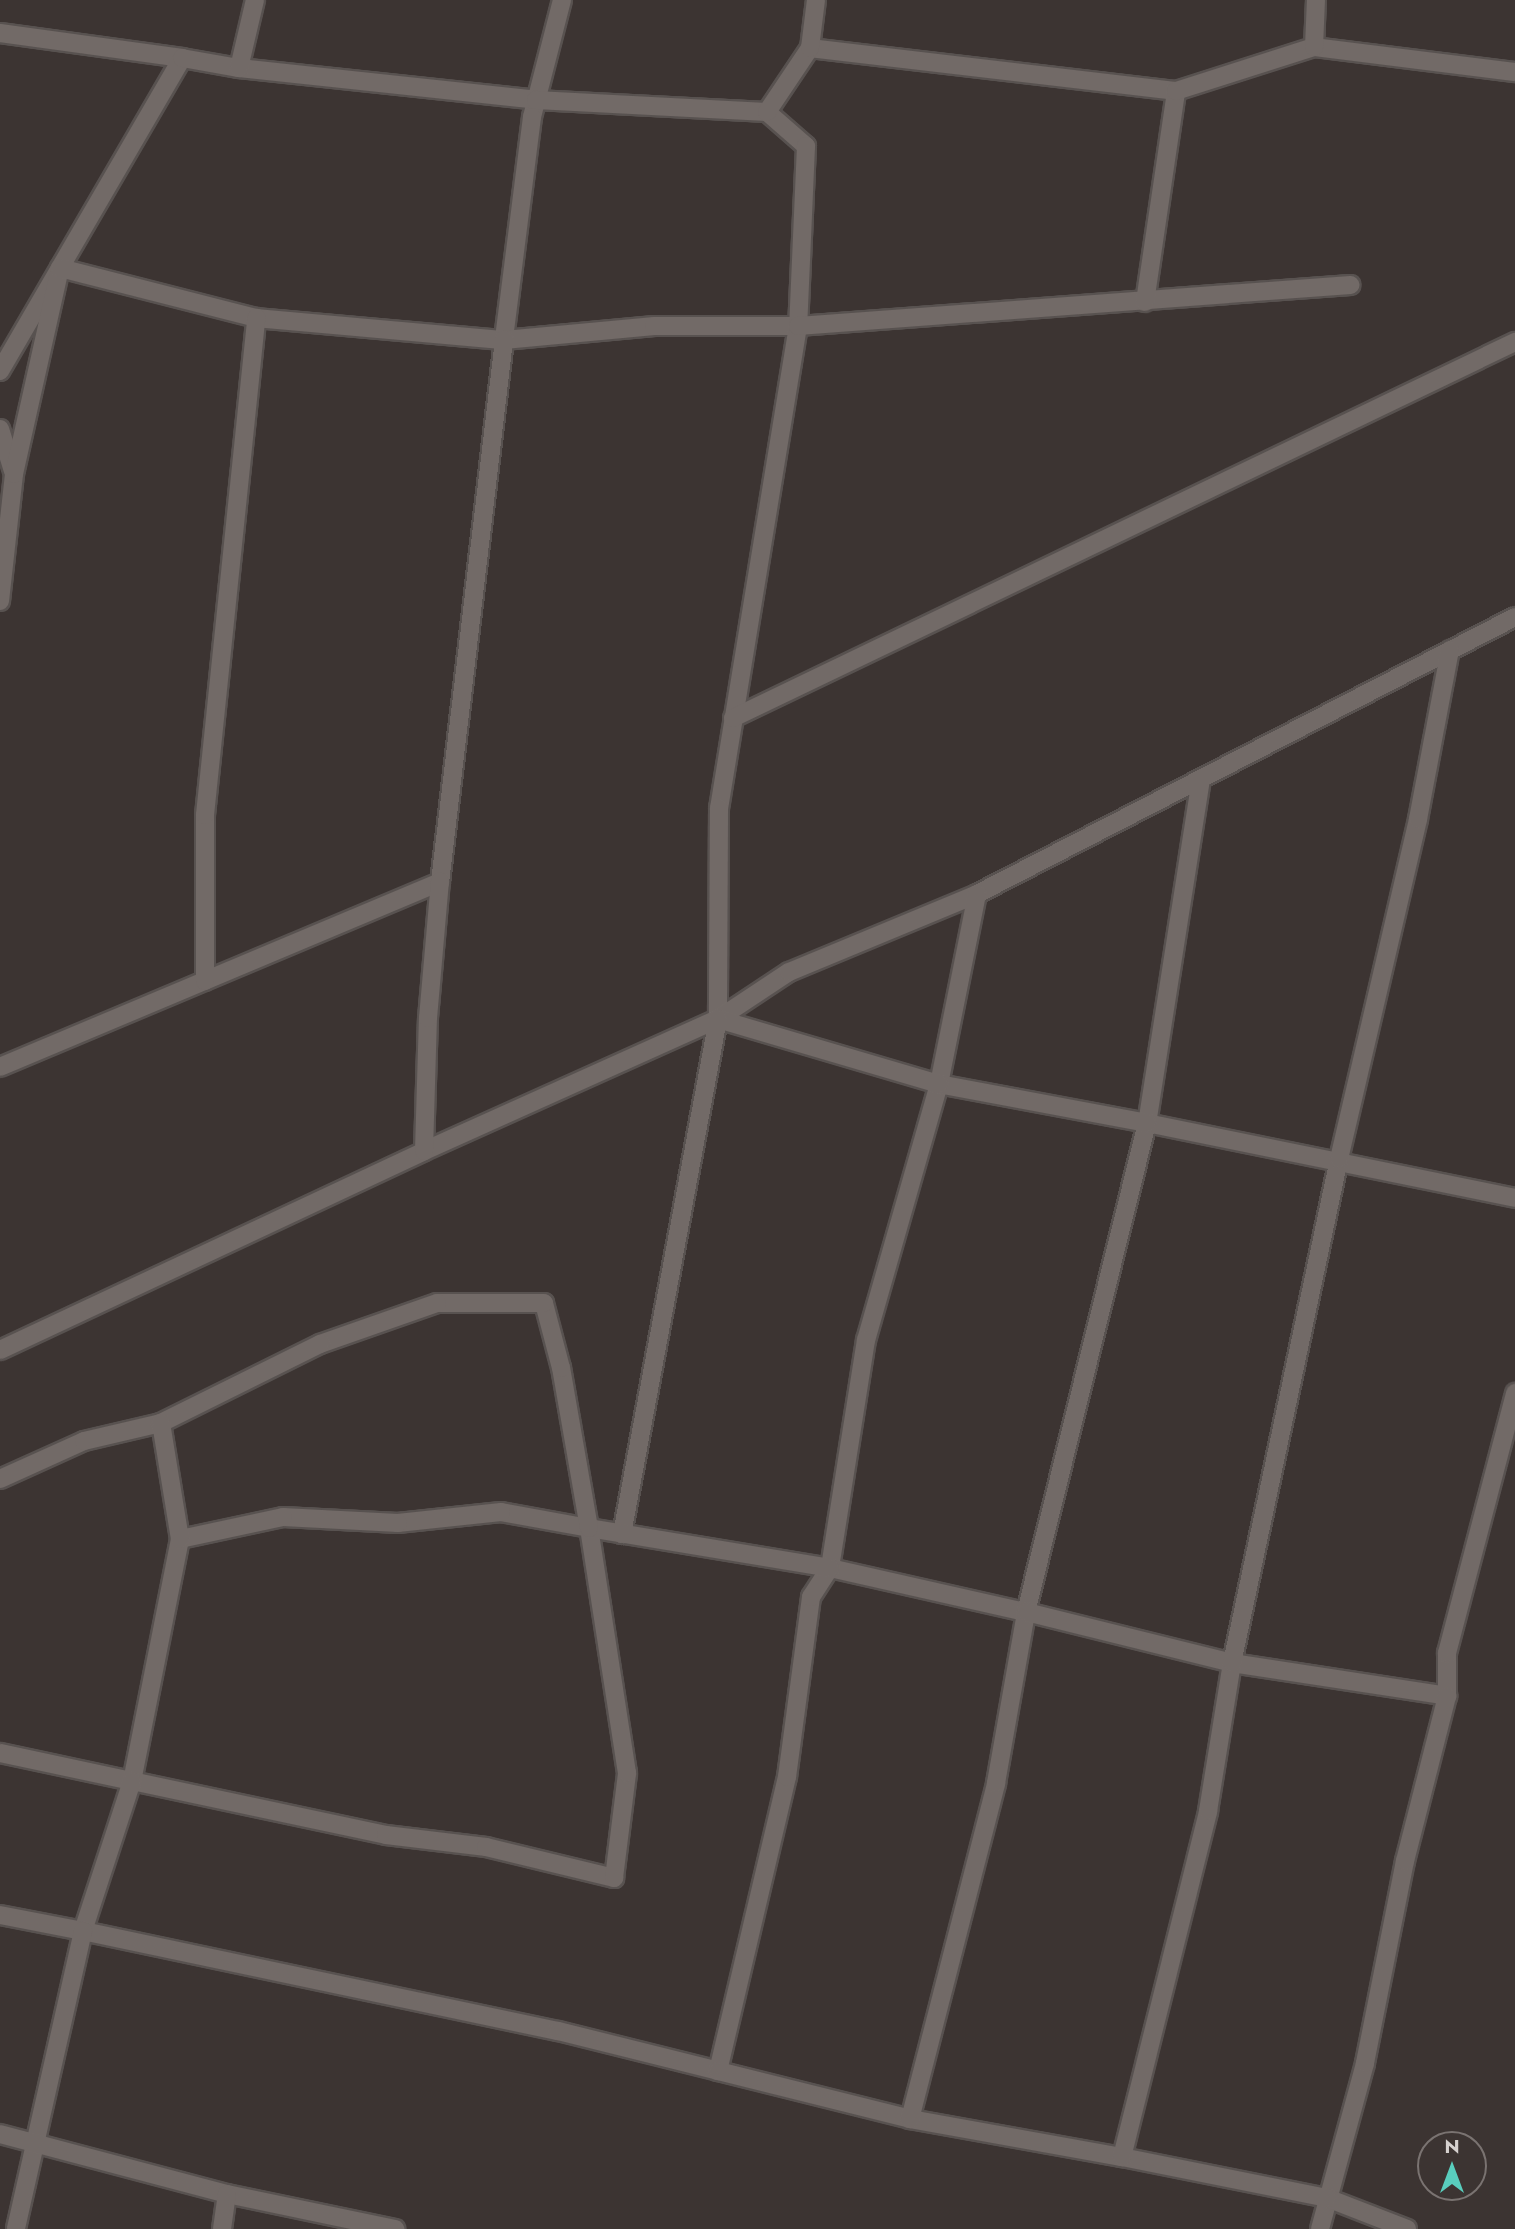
<!DOCTYPE html>
<html>
<head>
<meta charset="utf-8">
<style>
  body { margin:0 }
  #map { position:relative; width:1515px; height:2229px; overflow:hidden; background:#3c3432; font-family:Jost,sans-serif }
  div>[style] { position:absolute }
  .roads { filter:drop-shadow(2px 0 #585250) drop-shadow(-2px 0 #585250) drop-shadow(0 2px #585250) drop-shadow(0 -2px #585250) }
  .minor>* { height:18px; margin:-9px; padding:0 9px; transform-origin:9px; border-radius:9px; background:#726a67 }
  span { translate:-50% -50%; white-space:nowrap; text-align:center; line-height:1.15; -webkit-text-stroke:7px #3c3432; paint-order:stroke }
  .north { position:absolute; left:1417px; top:2131px; width:70px; height:70px; box-sizing:border-box; background:#3c3432; border:2px solid #7a7371; border-radius:50%; rotate:0deg; font-size:19px; font-weight:700; line-height:28px; text-align:center; color:#d6d1cf }
  .north::after { content:''; display:block; margin:auto; width:24px; height:32px; background:#59cebe; clip-path:polygon(50% 0,100% 100%,50% 72%,0 100%) }
</style>
</head>
<body>
<div id="map">
  <div class="roads">
    <div class="minor">
      <i style="left:562px;top:0;width:121px;rotate:104.4deg"></i>
      <i style="left:532px;top:117px;width:225px;rotate:97.2deg"></i>
      <i style="left:504px;top:340px;width:151px;rotate:-5.3deg"></i>
      <i style="left:654px;top:326px;width:144px"></i>
      <i style="left:798px;top:326px;width:488px;rotate:99.3deg"></i>
      <i style="left:719px;top:808px;width:211px;rotate:90.3deg"></i>
      <i style="left:0;top:33px;width:184px;rotate:7.8deg"></i>
      <i style="left:1314px;top:47px;width:203px;rotate:7.1deg"></i>
      <i style="left:810px;top:48px;width:369px;rotate:6.7deg"></i>
      <i style="left:239px;top:68px;width:299px;rotate:6.1deg"></i>
      <i style="left:536px;top:100px;width:231px;rotate:3deg"></i>
      <i style="left:767px;top:112px;width:52px;rotate:41.1deg"></i>
      <i style="left:806px;top:146px;width:180px;rotate:92.5deg"></i>
      <i style="left:798px;top:326px;width:554px;rotate:-4.25deg"></i>
      <i style="left:767px;top:112px;width:77px;rotate:-56.1deg"></i>
      <i style="left:810px;top:48px;width:48px;rotate:-82.9deg"></i>
      <i style="left:1145px;top:302px;width:213px;rotate:-81.6deg"></i>
      <i style="left:1176px;top:91px;width:145px;rotate:-17.7deg"></i>
      <i style="left:1314px;top:47px;width:47px;rotate:-87.6deg"></i>
      <i style="left:0;top:371px;width:362px;rotate:-59.8deg"></i>
      <i style="left:182px;top:58px;width:58px;rotate:10deg"></i>
      <i style="left:239px;top:68px;width:70px;rotate:-76.8deg"></i>
      <i style="left:0;top:429px;width:44px;rotate:72.8deg"></i>
      <i style="left:0;top:601px;width:128px;rotate:-83.7deg"></i>
      <i style="left:14px;top:474px;width:211px;rotate:-77.4deg"></i>
      <i style="left:60px;top:268px;width:202px;rotate:14.3deg"></i>
      <i style="left:256px;top:318px;width:249px;rotate:5.1deg"></i>
      <i style="left:504px;top:340px;width:546px;rotate:96.73deg"></i>
      <i style="left:440px;top:882px;width:477px;rotate:157.2deg"></i>
      <i style="left:733px;top:718px;width:868px;rotate:-25.68deg"></i>
      <i style="left:1201px;top:779px;width:348px;rotate:98.9deg"></i>
      <i style="left:1147px;top:1123px;width:376px;rotate:11.5deg"></i>
      <i style="left:977px;top:894px;width:605px;rotate:-27.24deg"></i>
      <i style="left:205px;top:981px;width:166px;rotate:-90deg"></i>
      <i style="left:205px;top:815px;width:500px;rotate:-84.1deg"></i>
      <i style="left:424px;top:1151px;width:322px;rotate:-24.2deg"></i>
      <i style="left:718px;top:1019px;width:85px;rotate:-33.5deg"></i>
      <i style="left:789px;top:972px;width:204px;rotate:-22.5deg"></i>
      <i style="left:977px;top:894px;width:194px;rotate:101.3deg"></i>
      <i style="left:939px;top:1084px;width:266px;rotate:105.9deg"></i>
      <i style="left:866px;top:1340px;width:231px;rotate:99deg"></i>
      <i style="left:830px;top:1568px;width:201px;rotate:12.7deg"></i>
      <i style="left:1026px;top:1612px;width:504px;rotate:-76.1deg"></i>
      <i style="left:1147px;top:1123px;width:212px;rotate:-169.4deg"></i>
      <i style="left:939px;top:1084px;width:230px;rotate:-163.6deg"></i>
      <i style="left:718px;top:1019px;width:524px;rotate:100.56deg"></i>
      <i style="left:0;top:1350px;width:468px;rotate:-25.1deg"></i>
      <i style="left:424px;top:1151px;width:133px;rotate:-88.3deg"></i>
      <i style="left:428px;top:1018px;width:137px;rotate:-85deg"></i>
      <i style="left:0;top:1479px;width:92px;rotate:-24.3deg"></i>
      <i style="left:84px;top:1441px;width:79px;rotate:-13.2deg"></i>
      <i style="left:0;top:1753px;width:135px;rotate:12deg"></i>
      <i style="left:132px;top:1781px;width:260px;rotate:12deg"></i>
      <i style="left:386px;top:1835px;width:101px;rotate:6.8deg"></i>
      <i style="left:486px;top:1847px;width:132px;rotate:13.6deg"></i>
      <i style="left:614px;top:1878px;width:106px;rotate:-82.9deg"></i>
      <i style="left:627px;top:1773px;width:248px;rotate:-98.8deg"></i>
      <i style="left:589px;top:1528px;width:89px;rotate:-169.7deg"></i>
      <i style="left:501px;top:1512px;width:104px;rotate:173.9deg"></i>
      <i style="left:398px;top:1523px;width:115px;rotate:-177deg"></i>
      <i style="left:283px;top:1517px;width:105px;rotate:167.9deg"></i>
      <i style="left:180px;top:1539px;width:247px;rotate:101.2deg"></i>
      <i style="left:132px;top:1781px;width:158px;rotate:108.1deg"></i>
      <i style="left:83px;top:1931px;width:485px;rotate:11.9deg"></i>
      <i style="left:558px;top:2031px;width:165px;rotate:14deg"></i>
      <i style="left:718px;top:2071px;width:302px;rotate:-76.8deg"></i>
      <i style="left:787px;top:1777px;width:182px;rotate:-82.4deg"></i>
      <i style="left:811px;top:1597px;width:35px;rotate:-57deg"></i>
      <i style="left:830px;top:1568px;width:244px;rotate:-170.6deg"></i>
      <i style="left:589px;top:1528px;width:162px;rotate:-99.9deg"></i>
      <i style="left:561px;top:1368px;width:67px;rotate:-104.7deg"></i>
      <i style="left:544px;top:1303px;width:107px;rotate:180deg"></i>
      <i style="left:437px;top:1303px;width:124px;rotate:160.7deg"></i>
      <i style="left:320px;top:1344px;width:178px;rotate:153.6deg"></i>
      <i style="left:161px;top:1423px;width:118px;rotate:80.7deg"></i>
      <i style="left:0;top:1915px;width:85px;rotate:10.9deg"></i>
      <i style="left:83px;top:1931px;width:305px;rotate:102.7deg"></i>
      <i style="left:718px;top:2071px;width:198px;rotate:14deg"></i>
      <i style="left:910px;top:2119px;width:215px;rotate:10.2deg"></i>
      <i style="left:910px;top:2119px;width:347px;rotate:-75.6deg"></i>
      <i style="left:996px;top:1783px;width:174px;rotate:-80deg"></i>
      <i style="left:1026px;top:1612px;width:212px;rotate:13.9deg"></i>
      <i style="left:1232px;top:1663px;width:218px;rotate:8.7deg"></i>
      <i style="left:1447px;top:1696px;width:43px;rotate:-90deg"></i>
      <i style="left:1447px;top:1653px;width:269px;rotate:-75.3deg"></i>
      <i style="left:0;top:2134px;width:235px;rotate:14.8deg"></i>
      <i style="left:227px;top:2194px;width:172px;rotate:11.8deg"></i>
      <i style="left:222px;top:2229px;width:35px;rotate:-82deg"></i>
      <i style="left:1320px;top:2229px;width:172px;rotate:-74.8deg"></i>
      <i style="left:1365px;top:2063px;width:206px;rotate:-78.8deg"></i>
      <i style="left:1405px;top:1861px;width:170px;rotate:-75.7deg"></i>
      <i style="left:1407px;top:2229px;width:86px;rotate:-158.8deg"></i>
      <i style="left:1327px;top:2198px;width:209px;rotate:-168.7deg"></i>
      <i style="left:1122px;top:2157px;width:357px;rotate:-76deg"></i>
      <i style="left:1208px;top:1811px;width:150px;rotate:-80.8deg"></i>
      <i style="left:1232px;top:1663px;width:515px;rotate:-78.01deg"></i>
      <i style="left:1339px;top:1159px;width:349px;rotate:-76.9deg"></i>
      <i style="left:1418px;top:819px;width:172px;rotate:-79.3deg"></i>
    </div>
  </div>
  <div class="north">N</div>
</div>
</body>
</html>
